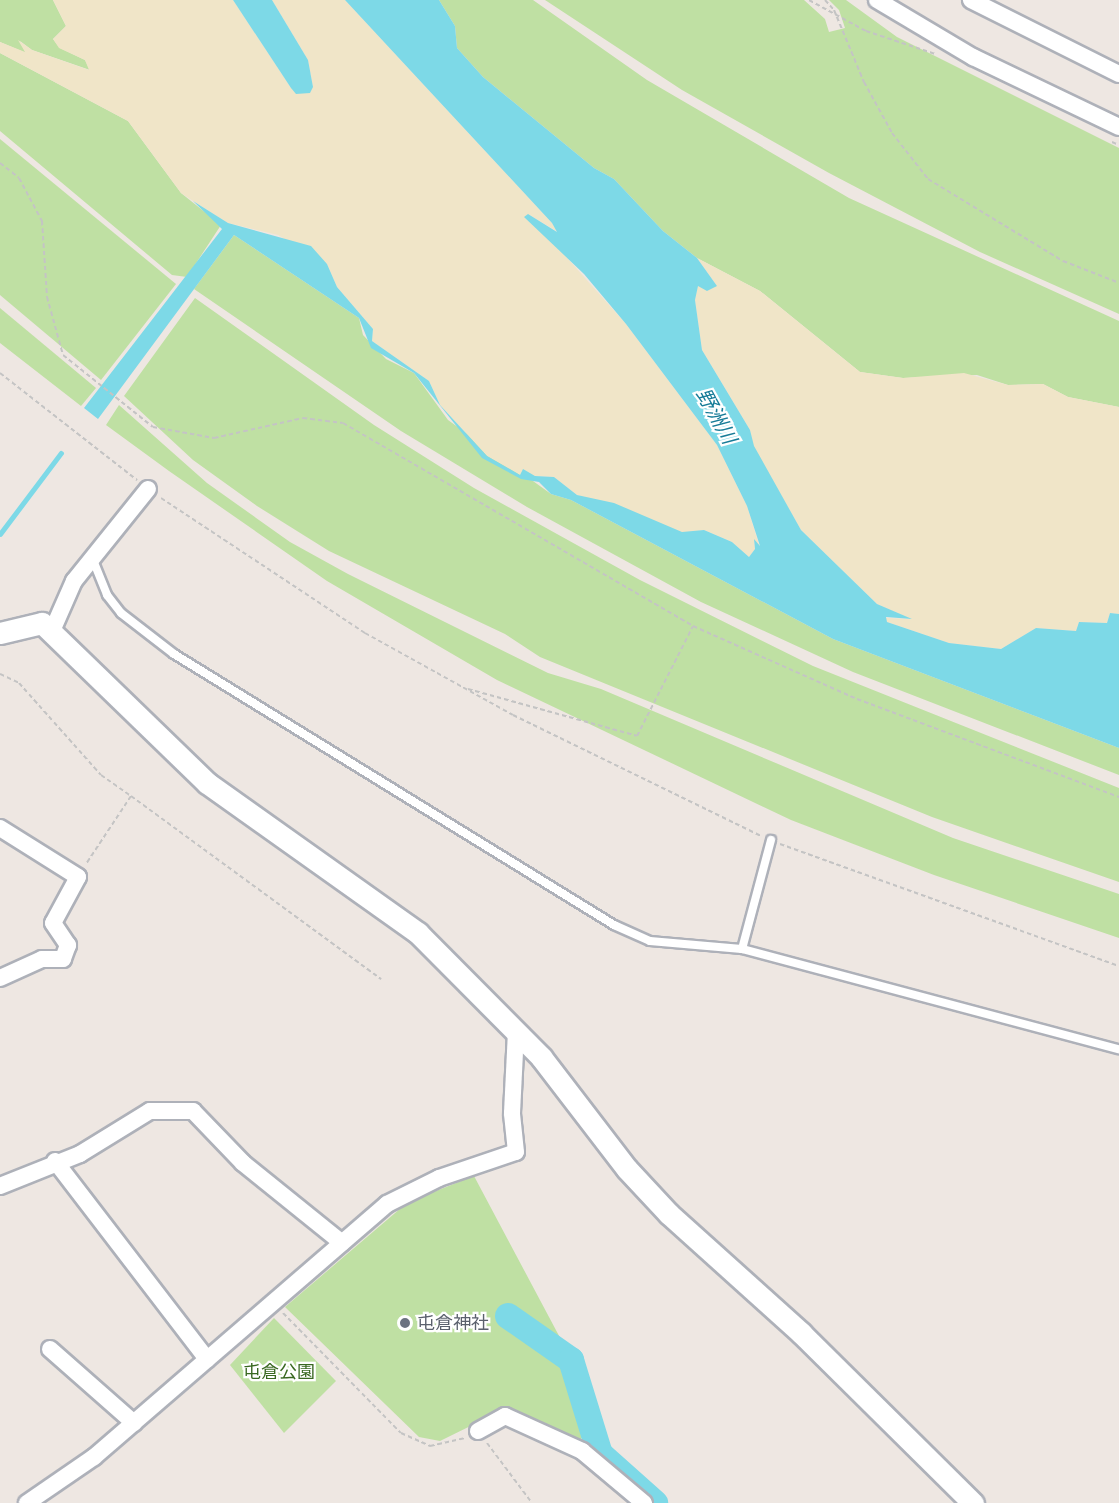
<!DOCTYPE html>
<html>
<head>
<meta charset="utf-8">
<style>
  body { margin:0 }
  #map { position:relative; width:1119px; height:1503px; overflow:hidden; background:#eee7e2; font-family:Karla,"Noto Sans JP",sans-serif }
  div>[style] { position:absolute }
  .green>* { inset:0; background:#bfe0a3 }
  .sand>* { inset:0; background:#f0e5c8 }
  .water>* { inset:0; background:#7dd9e7 }
  .stream>* { height:4.5px; margin:-2.25px; padding:0 2.25px; transform-origin:2.25px; border-radius:2.25px; background:#7dd9e7 }
  .river>* { height:26px; margin:-13px; padding:0 13px; transform-origin:13px; border-radius:13px; background:#7dd9e7 }
  .path>* { height:2px; margin-top:-1px; transform-origin:0; background:repeating-linear-gradient(90deg,#c4c4c4 0 4.5px,transparent 0 7.5px) }
  .roads { filter:drop-shadow(2px 0 #aeb1b9) drop-shadow(-2px 0 #aeb1b9) drop-shadow(0 2px #aeb1b9) drop-shadow(0 -2px #aeb1b9) }
  .service>* { height:8px; margin:-4px; padding:0 4px; transform-origin:4px; border-radius:4px; background:#fff }
  .minor>* { height:16px; margin:-8px; padding:0 8px; transform-origin:8px; border-radius:8px; background:#fff }
  .tertiary>* { height:21px; margin:-10.5px; padding:0 10.5px; transform-origin:10.5px; border-radius:10.5px; background:#fff }
  .dots>* { width:16px; height:16px; translate:-50% -50%; box-sizing:border-box; border:3px solid #fff; border-radius:50% }
  span { translate:-50% -50%; white-space:nowrap; text-align:center; line-height:1.15; -webkit-text-stroke:4.5px #fff; paint-order:stroke }
  .worship-label { font-size:18px; color:#5b616d }
  .left { translate:0 -50%; text-align:left }
  .park-label { font-size:18px; color:#396821 }
  .water-label { font-size:20px; color:#177c98; font-style:italic }
</style>
</head>
<body>
<div id="map">
  <div class="green">
    <i style="clip-path:polygon(0 0,53px 0,66px 26px,53px 39px,60px 48px,85px 60px,90px 70px,32px 50px,20px 41px,26px 53px,0 42px)"></i>
    <i style="clip-path:polygon(439px 0,533px 0,647px 80px,849px 198px,1119px 321px,1119px 407px,1068px 397px,1043px 384px,1008px 385px,977px 375px,903px 378px,860px 372px,760px 291px,697px 258px,663px 231px,614px 179px,594px 168px,483px 77px,457px 48px,455px 26px)"></i>
    <i style="clip-path:polygon(545px 0,804px 0,825px 19px,829px 32px,845px 28px,839px 10px,829px 0,846px 0,897px 37px,1119px 148px,1119px 314px,980px 252px,829px 173px,682px 90px)"></i>
    <i style="clip-path:polygon(0 53px,128px 121px,181px 193px,221px 225px,187px 277px,172px 275px,0 131px)"></i>
    <i style="clip-path:polygon(0 139px,176px 284px,101px 380px,0 295px)"></i>
    <i style="clip-path:polygon(234px 235px,359px 318px,363px 335px,386px 359px,414px 373px,448px 420px,551px 494px,571px 500px,833px 639px,1119px 748px,1119px 775px,853px 672px,701px 602px,527px 507px,401px 431px,194px 289px)"></i>
    <i style="clip-path:polygon(195px 298px,374px 425px,474px 488px,640px 580px,813px 666px,1119px 788px,1119px 882px,932px 817px,540px 657px,505px 634px,329px 551px,257px 506px,193px 460px,124px 396px)"></i>
    <i style="clip-path:polygon(0 308px,96px 388px,81px 406px,0 343px)"></i>
    <i style="clip-path:polygon(119px 405px,207px 483px,290px 542px,348px 574px,548px 673px,601px 689px,953px 838px,1119px 894px,1119px 938px,934px 875px,791px 820px,497px 680px,327px 581px,169px 471px,106px 425px)"></i>
    <i style="clip-path:polygon(474px 1176px,599px 1411px,576px 1447px,503px 1410px,440px 1441px,419px 1437px,285px 1307px,408px 1202px)"></i>
    <i style="clip-path:polygon(274px 1318px,336px 1381px,284px 1433px,230px 1365px)"></i>
  </div>
  <div class="sand">
    <i style="clip-path:polygon(53px 0,233px 0,291px 88px,313px 87px,308px 60px,272px 0,345px 0,552px 223px,558px 232px,528px 214px,626px 324px,717px 445px,747px 506px,760px 548px,754px 541px,755px 549px,749px 557px,732px 542px,704px 530px,682px 533px,577px 495px,554px 477px,520px 475px,487px 456px,440px 405px,429px 381px,372px 341px,373px 329px,337px 287px,327px 264px,278px 235px,228px 223px,193px 201px,181px 193px,128px 121px,0 53px,0 42px,25px 52px,18px 40px,32px 50px,89px 70px,85px 60px,59px 48px,53px 39px,66px 26px)"></i>
    <i style="clip-path:polygon(697px 258px,760px 291px,860px 372px,903px 378px,964px 373px,1008px 385px,1043px 384px,1068px 397px,1119px 407px,1119px 614px,1110px 613px,1107px 623px,1079px 622px,1076px 631px,1036px 628px,1001px 649px,949px 643px,887px 622px,885px 618px,911px 619px,877px 604px,801px 530px,753px 446px,750px 430px,702px 350px,695px 300px,698px 285px,717px 286px)"></i>
  </div>
  <div class="water">
    <i style="clip-path:polygon(233px 0,272px 0,308px 60px,313px 87px,310px 93px,296px 94px,291px 88px)"></i>
    <i style="clip-path:polygon(345px 0,439px 0,455px 26px,457px 48px,483px 77px,594px 168px,614px 179px,663px 231px,697px 258px,717px 286px,707px 291px,698px 286px,695px 300px,702px 350px,750px 430px,754px 446px,801px 530px,877px 604px,912px 619px,886px 617px,887px 622px,949px 643px,1001px 649px,1036px 628px,1076px 631px,1079px 622px,1107px 623px,1110px 613px,1119px 614px,1119px 748px,833px 639px,571px 500px,551px 494px,539px 482px,521px 479px,482px 458px,414px 373px,371px 348px,359px 318px,234px 235px,98px 419px,84px 408px,222px 229px,193px 201px,228px 223px,311px 246px,327px 264px,337px 287px,373px 329px,372px 341px,429px 381px,440px 405px,487px 456px,520px 475px,523px 469px,535px 476px,554px 477px,577px 495px,614px 503px,682px 532px,704px 530px,732px 542px,749px 557px,755px 549px,754px 539px,760px 546px,747px 506px,717px 445px,626px 324px,584px 274px,524px 217px,528px 214px,557px 232px,552px 223px)"></i>
  </div>
  <div class="stream">
    <i style="left:0;top:534px;width:101px;rotate:-53deg"></i>
  </div>
  <div class="river">
    <i style="left:508px;top:1316px;width:77px;rotate:34.9deg"></i>
    <i style="left:571px;top:1360px;width:98px;rotate:72.9deg"></i>
    <i style="left:600px;top:1454px;width:74px;rotate:41.7deg"></i>
  </div>
  <div class="path">
    <i style="left:809px;top:0;width:65px;rotate:28.5deg"></i>
    <i style="left:866px;top:31px;width:73px;rotate:18.4deg"></i>
    <i style="left:825px;top:0;width:13px;rotate:48deg"></i>
    <i style="left:834px;top:10px;width:78px;rotate:67.4deg"></i>
    <i style="left:864px;top:82px;width:58px;rotate:61.2deg"></i>
    <i style="left:892px;top:133px;width:58px;rotate:52deg"></i>
    <i style="left:928px;top:179px;width:158px;rotate:31.3deg"></i>
    <i style="left:1063px;top:261px;width:60px;rotate:21.4deg"></i>
    <i style="left:1112px;top:142px;width:8px;rotate:23deg"></i>
    <i style="left:0;top:163px;width:24px;rotate:38deg"></i>
    <i style="left:19px;top:178px;width:49px;rotate:61.9deg"></i>
    <i style="left:42px;top:221px;width:76px;rotate:86.2deg"></i>
    <i style="left:47px;top:297px;width:60px;rotate:74.6deg"></i>
    <i style="left:63px;top:355px;width:115px;rotate:38.7deg"></i>
    <i style="left:153px;top:427px;width:62px;rotate:10.2deg"></i>
    <i style="left:214px;top:438px;width:91px;rotate:-12.7deg"></i>
    <i style="left:303px;top:418px;width:40px;rotate:7.1deg"></i>
    <i style="left:343px;top:423px;width:405px;rotate:30.1deg"></i>
    <i style="left:693px;top:626px;width:180px;rotate:24deg"></i>
    <i style="left:857px;top:699px;width:280px;rotate:20.5deg"></i>
    <i style="left:0;top:373px;width:174px;rotate:38deg"></i>
    <i style="left:161px;top:498px;width:245px;rotate:33.5deg"></i>
    <i style="left:365px;top:633px;width:169px;rotate:29deg"></i>
    <i style="left:513px;top:715px;width:276px;rotate:26deg"></i>
    <i style="left:0;top:674px;width:21px;rotate:25deg"></i>
    <i style="left:19px;top:683px;width:123px;rotate:48.3deg"></i>
    <i style="left:101px;top:775px;width:37px;rotate:35deg"></i>
    <i style="left:131px;top:796px;width:82px;rotate:123.5deg"></i>
    <i style="left:468px;top:689px;width:175px;rotate:15.5deg"></i>
    <i style="left:637px;top:736px;width:123px;rotate:-63deg"></i>
    <i style="left:131px;top:796px;width:310px;rotate:36.2deg"></i>
    <i style="left:780px;top:844px;width:360px;rotate:19.8deg"></i>
    <i style="left:283px;top:1313px;width:168px;rotate:45.5deg"></i>
    <i style="left:401px;top:1433px;width:32px;rotate:24deg"></i>
    <i style="left:430px;top:1446px;width:36px;rotate:-13deg"></i>
    <i style="left:487px;top:1443px;width:75px;rotate:53.1deg"></i>
  </div>
  <div class="roads">
    <div class="service">
      <i style="left:93px;top:560px;width:38px;rotate:68deg"></i>
      <i style="left:107px;top:595px;width:23px;rotate:52deg"></i>
      <i style="left:121px;top:613px;width:67px;rotate:37.7deg"></i>
      <i style="left:174px;top:654px;width:517px;rotate:31.63deg"></i>
      <i style="left:614px;top:925px;width:39px;rotate:24deg"></i>
      <i style="left:650px;top:941px;width:92px;rotate:5deg"></i>
      <i style="left:742px;top:949px;width:390px;rotate:14.9deg"></i>
      <i style="left:742px;top:949px;width:113px;rotate:-75.1deg"></i>
    </div>
    <div class="minor">
      <i style="left:877px;top:0;width:112px;rotate:30.7deg"></i>
      <i style="left:973px;top:57px;width:162px;rotate:25.6deg"></i>
      <i style="left:971px;top:0;width:165px;rotate:26.6deg"></i>
      <i style="left:52px;top:631px;width:55px;rotate:-66.3deg"></i>
      <i style="left:74px;top:581px;width:118px;rotate:-51.2deg"></i>
      <i style="left:0;top:828px;width:92px;rotate:32.1deg"></i>
      <i style="left:78px;top:877px;width:52px;rotate:118.5deg"></i>
      <i style="left:53px;top:923px;width:27px;rotate:56deg"></i>
      <i style="left:68px;top:945px;width:15px;rotate:110deg"></i>
      <i style="left:63px;top:959px;width:21px;rotate:180deg"></i>
      <i style="left:42px;top:959px;width:46px;rotate:155.7deg"></i>
      <i style="left:55px;top:1161px;width:250px;rotate:52.5deg"></i>
      <i style="left:0;top:1186px;width:86px;rotate:-21.8deg"></i>
      <i style="left:80px;top:1154px;width:82px;rotate:-31.6deg"></i>
      <i style="left:150px;top:1111px;width:43px"></i>
      <i style="left:193px;top:1111px;width:72px;rotate:46.1deg"></i>
      <i style="left:243px;top:1163px;width:127px;rotate:38.9deg"></i>
      <i style="left:50px;top:1349px;width:112px;rotate:41.4deg"></i>
      <i style="left:478px;top:1431px;width:31px;rotate:-29deg"></i>
      <i style="left:505px;top:1416px;width:85px;rotate:24.4deg"></i>
      <i style="left:582px;top:1451px;width:81px;rotate:40deg"></i>
      <i style="left:27px;top:1503px;width:81px;rotate:-34.5deg"></i>
      <i style="left:94px;top:1457px;width:387px;rotate:-40.8deg"></i>
      <i style="left:387px;top:1204px;width:58px;rotate:-26.6deg"></i>
      <i style="left:439px;top:1178px;width:81px;rotate:-18.7deg"></i>
      <i style="left:516px;top:1152px;width:39px;rotate:-96deg"></i>
      <i style="left:512px;top:1113px;width:83px;rotate:-87.2deg"></i>
    </div>
    <div class="tertiary">
      <i style="left:0;top:633px;width:43px;rotate:-13.4deg"></i>
      <i style="left:42px;top:623px;width:230px;rotate:44.1deg"></i>
      <i style="left:207px;top:783px;width:259px;rotate:35.4deg"></i>
      <i style="left:418px;top:933px;width:175px;rotate:45.2deg"></i>
      <i style="left:541px;top:1057px;width:141px;rotate:52.5deg"></i>
      <i style="left:627px;top:1169px;width:62px;rotate:47deg"></i>
      <i style="left:669px;top:1214px;width:178px;rotate:42deg"></i>
      <i style="left:801px;top:1333px;width:242px;rotate:44.7deg"></i>
    </div>
  </div>
  <div class="dots">
    <i style="left:405px;top:1323px;background:#6b7280"></i>
  </div>
  <div class="worship-label">
    <span class="left" style="left:417px;top:1323px">屯倉神社</span>
  </div>
  <div class="park-label">
    <span style="left:279px;top:1372px">屯倉公園</span>
  </div>
  <div class="water-label">
    <span style="left:716px;top:416px;rotate:61deg">野洲川</span>
  </div>
</div>
</body>
</html>
